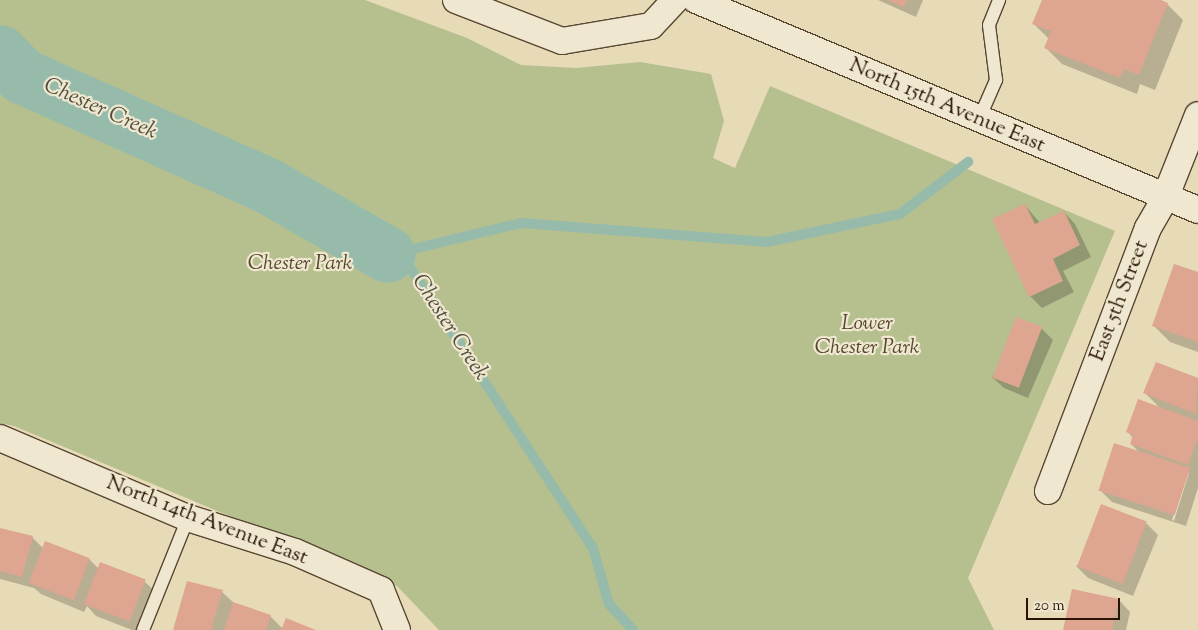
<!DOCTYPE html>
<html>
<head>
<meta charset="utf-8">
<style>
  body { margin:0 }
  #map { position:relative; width:1198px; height:630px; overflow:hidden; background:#e7dab7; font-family:"Sorts Mill Goudy",serif }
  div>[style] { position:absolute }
  .green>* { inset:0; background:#b6bf8e }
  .shadow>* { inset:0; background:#0003 }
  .stream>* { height:10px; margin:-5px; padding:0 5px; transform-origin:5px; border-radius:5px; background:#97bbab }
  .river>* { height:56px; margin:-28px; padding:0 28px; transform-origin:28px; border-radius:28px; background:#97bbab }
  .building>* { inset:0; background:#dea591; transform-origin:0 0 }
  .roads { filter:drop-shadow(1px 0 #594631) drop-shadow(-1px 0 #594631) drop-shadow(0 1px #594631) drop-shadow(0 -1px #594631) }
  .service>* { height:12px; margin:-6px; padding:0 6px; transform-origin:6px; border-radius:6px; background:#efe7d0 }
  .minor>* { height:26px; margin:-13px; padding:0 13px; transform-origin:13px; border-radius:13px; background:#efe7d0 }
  span { translate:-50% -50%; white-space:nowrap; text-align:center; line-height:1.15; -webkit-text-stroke:4.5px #efe7d0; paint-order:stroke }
  .street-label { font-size:21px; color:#2a1504 }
  .park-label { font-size:21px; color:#54482d; font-style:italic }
  .water-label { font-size:22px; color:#504f3e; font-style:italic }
  .scale { position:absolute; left:1026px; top:598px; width:94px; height:22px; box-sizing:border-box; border:2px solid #2a1504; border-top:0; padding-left:6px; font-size:15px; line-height:18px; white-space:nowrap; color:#2a1504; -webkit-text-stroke:4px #efe7d0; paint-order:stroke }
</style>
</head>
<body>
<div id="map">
  <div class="green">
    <i style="clip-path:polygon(0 0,365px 0,467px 38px,521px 65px,576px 68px,640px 62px,711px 74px,724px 121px,713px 158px,735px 168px,770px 86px,1115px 231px,968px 578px,994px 630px,439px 630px,397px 586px,14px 426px,0 423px)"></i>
  </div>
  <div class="shadow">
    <i style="clip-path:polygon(878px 0,923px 0,916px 17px)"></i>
    <i style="clip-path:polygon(1044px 0,1157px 0,1167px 4px,1183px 20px,1155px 90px,1140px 84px,1137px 94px,1062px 64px,1045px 47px,1049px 39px,1034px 24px)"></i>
    <i style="clip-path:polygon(1025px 205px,1040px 223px,1064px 212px,1075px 224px,1091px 257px,1063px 271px,1074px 292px,1042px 308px,1030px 296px)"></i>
    <i style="clip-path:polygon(1198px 274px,1198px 352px,1170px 342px,1153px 325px)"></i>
    <i style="clip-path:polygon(1041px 328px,1053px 340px,1028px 398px,1004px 388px,992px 377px)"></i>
    <i style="clip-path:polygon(evenodd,1157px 363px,1198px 379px,1198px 488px,1186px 526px,1112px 502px,1101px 491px,1140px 453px,1131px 444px,1133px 438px,1128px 432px,1160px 408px,1145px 393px,1157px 363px,1187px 473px,1189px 473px,1174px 521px,1172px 520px,1187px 473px)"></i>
    <i style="clip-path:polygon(1146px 523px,1158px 535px,1133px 596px,1088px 578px,1076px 566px)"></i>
    <i style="clip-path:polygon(0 529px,32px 537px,43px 548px,89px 559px,99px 569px,101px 564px,145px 582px,157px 593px,142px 630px,132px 630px,96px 616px,87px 606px,84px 612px,41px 594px,34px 588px,0 579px)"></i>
    <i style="clip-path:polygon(222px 592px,234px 603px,270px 616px,283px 629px,313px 630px,174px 630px)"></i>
    <i style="clip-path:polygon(1119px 600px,1130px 612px,1126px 630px,1064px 630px)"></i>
  </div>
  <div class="stream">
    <i style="left:388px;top:255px;width:137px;rotate:-13.5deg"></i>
    <i style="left:521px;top:223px;width:247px;rotate:4.4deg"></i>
    <i style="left:767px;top:242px;width:136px;rotate:-11.9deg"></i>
    <i style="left:900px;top:214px;width:86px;rotate:-37.4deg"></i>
    <i style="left:388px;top:255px;width:27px;rotate:31deg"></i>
    <i style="left:411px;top:269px;width:333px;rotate:56.9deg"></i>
    <i style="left:593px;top:548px;width:58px;rotate:74.1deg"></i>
    <i style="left:609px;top:604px;width:35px;rotate:47deg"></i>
  </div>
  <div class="river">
    <i style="left:0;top:53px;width:32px;rotate:46deg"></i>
    <i style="left:22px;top:76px;width:269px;rotate:24.1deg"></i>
    <i style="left:268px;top:186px;width:138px;rotate:29.9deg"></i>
  </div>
  <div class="building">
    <i style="clip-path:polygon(888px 0,907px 0,904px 7px)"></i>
    <i style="clip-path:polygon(1042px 0,1161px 0,1168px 3px,1139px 75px,1124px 69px,1120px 78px,1044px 48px,1051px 31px,1032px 24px)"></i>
    <i style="clip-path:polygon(1025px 204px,1035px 224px,1064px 211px,1080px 245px,1053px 259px,1063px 281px,1029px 297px,992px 219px)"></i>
    <i style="clip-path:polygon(1174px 264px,1198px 272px,1198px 342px,1152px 326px)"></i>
    <i style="left:1016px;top:317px;width:28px;height:65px;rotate:21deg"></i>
    <i style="clip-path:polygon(1156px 362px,1198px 378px,1196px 414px,1143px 393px)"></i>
    <i style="clip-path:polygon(1138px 399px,1198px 421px,1198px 437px,1188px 465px,1130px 444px,1133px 435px,1126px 432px)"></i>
    <i style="left:1114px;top:443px;width:80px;height:50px;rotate:18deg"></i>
    <i style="left:1101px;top:504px;width:49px;height:67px;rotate:21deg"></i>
    <i style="clip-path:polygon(0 528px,33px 536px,22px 577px,0 571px)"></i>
    <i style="left:45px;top:541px;width:48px;height:45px;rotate:21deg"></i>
    <i style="left:100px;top:562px;width:49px;height:45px;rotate:21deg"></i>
    <i style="clip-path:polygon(187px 581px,223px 590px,211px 630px,173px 630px)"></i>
    <i style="clip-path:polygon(1072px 589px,1119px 599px,1112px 630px,1063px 630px)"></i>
    <i style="clip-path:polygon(233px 602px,271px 615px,266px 630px,224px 630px)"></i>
    <i style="clip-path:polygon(286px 618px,316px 630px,281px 630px)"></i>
  </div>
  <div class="roads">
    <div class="service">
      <i style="left:979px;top:119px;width:43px;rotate:-66.4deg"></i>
      <i style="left:996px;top:80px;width:55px;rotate:-97.3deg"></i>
      <i style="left:989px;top:25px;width:27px;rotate:-68deg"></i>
      <i style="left:143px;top:630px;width:121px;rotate:-68.1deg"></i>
    </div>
    <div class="minor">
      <i style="left:456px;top:0;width:114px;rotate:21.1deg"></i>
      <i style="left:562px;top:41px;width:90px;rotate:-9.6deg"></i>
      <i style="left:651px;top:26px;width:35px;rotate:-47deg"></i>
      <i style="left:696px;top:0;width:544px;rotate:22.7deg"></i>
      <i style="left:0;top:438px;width:204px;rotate:23.1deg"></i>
      <i style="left:188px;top:518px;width:112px;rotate:17.6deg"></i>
      <i style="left:295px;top:552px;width:94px;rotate:23.8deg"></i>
      <i style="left:381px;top:590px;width:43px;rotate:68.2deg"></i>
      <i style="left:1048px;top:491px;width:281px;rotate:-69.2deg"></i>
      <i style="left:1148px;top:228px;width:34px;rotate:-60deg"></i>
      <i style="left:1165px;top:198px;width:89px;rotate:-68.3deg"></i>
    </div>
  </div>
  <div class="street-label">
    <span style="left:947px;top:106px;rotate:23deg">North 15th Avenue East</span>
    <span style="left:1120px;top:301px;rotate:-69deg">East 5th Street</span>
    <span style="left:207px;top:521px;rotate:21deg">North 14th Avenue East</span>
  </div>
  <div class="park-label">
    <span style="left:300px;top:264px">Chester Park</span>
    <span style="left:867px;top:336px">Lower<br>Chester Park</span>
  </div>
  <div class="water-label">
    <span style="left:100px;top:110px;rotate:24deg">Chester Creek</span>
    <span style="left:449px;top:328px;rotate:57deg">Chester Creek</span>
  </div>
  <div class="scale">20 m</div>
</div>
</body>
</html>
